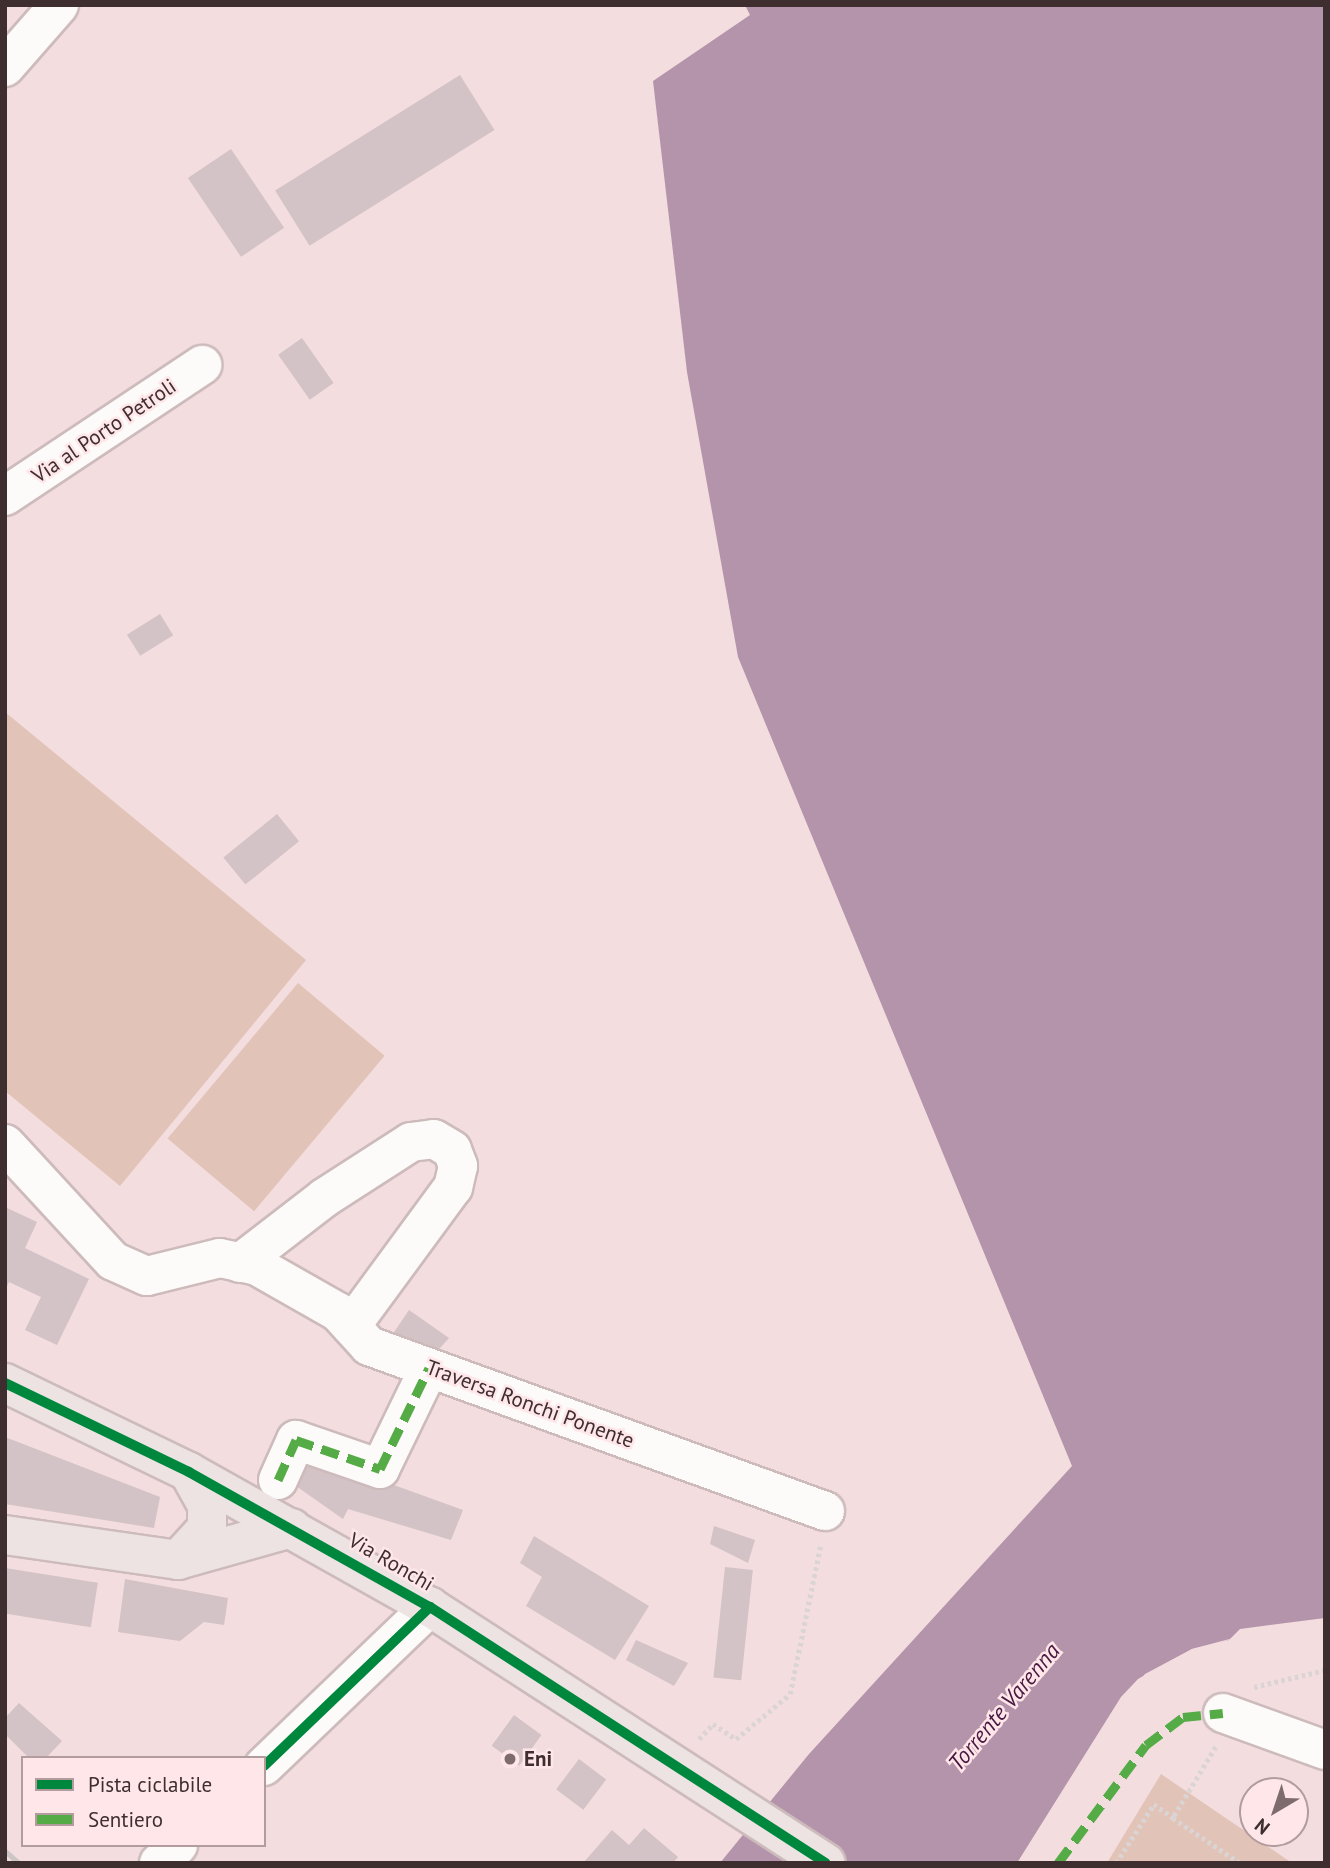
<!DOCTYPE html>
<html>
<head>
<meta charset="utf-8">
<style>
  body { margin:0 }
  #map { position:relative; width:1330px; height:1868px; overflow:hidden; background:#f3dddf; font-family:"PT Sans",sans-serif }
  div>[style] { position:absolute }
  .green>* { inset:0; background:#e2c3b7; transform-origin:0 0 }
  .water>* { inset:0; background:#b494aa }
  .pier>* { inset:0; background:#f3dddf }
  .building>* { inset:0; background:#d3c2c6; transform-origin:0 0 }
  .path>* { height:4.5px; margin-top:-2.25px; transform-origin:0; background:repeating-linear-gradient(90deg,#dad4d4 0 3.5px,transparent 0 7px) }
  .roads { filter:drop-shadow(2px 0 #cdbbbc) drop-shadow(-2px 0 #cdbbbc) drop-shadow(0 2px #cdbbbc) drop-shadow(0 -2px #cdbbbc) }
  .minor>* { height:38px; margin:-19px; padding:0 19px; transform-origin:19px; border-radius:19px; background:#fdfafa }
  .major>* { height:38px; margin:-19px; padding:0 19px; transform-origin:19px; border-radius:19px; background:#ede3e2 }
  .rail>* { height:5px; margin:-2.5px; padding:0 2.5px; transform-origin:2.5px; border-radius:2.5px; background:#cbc5c6 }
  .quiet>* { height:9px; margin-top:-4.5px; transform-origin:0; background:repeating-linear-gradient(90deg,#55ab45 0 18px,transparent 0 27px) }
  .cycleway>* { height:10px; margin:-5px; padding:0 5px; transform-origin:5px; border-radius:5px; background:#00873e }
  .dots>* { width:19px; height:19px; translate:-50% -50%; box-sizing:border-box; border:4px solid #ffe6e8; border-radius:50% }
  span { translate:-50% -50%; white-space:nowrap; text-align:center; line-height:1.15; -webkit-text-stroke:5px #ffe6e8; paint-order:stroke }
  .street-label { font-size:21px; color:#3e2e30 }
  .poi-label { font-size:21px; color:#3e2e30; font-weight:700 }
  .left { translate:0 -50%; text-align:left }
  .water-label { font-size:23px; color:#481943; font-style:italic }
  .frame { position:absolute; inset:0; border:7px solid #3e2e30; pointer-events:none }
  .legend { position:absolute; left:21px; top:1756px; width:245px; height:91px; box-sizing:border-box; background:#ffe6e8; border:2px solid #b29c9e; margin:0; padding:9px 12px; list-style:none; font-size:21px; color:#3e2e30 }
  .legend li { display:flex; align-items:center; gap:14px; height:35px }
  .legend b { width:35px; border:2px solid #b29c9e }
  .north { position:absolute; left:1239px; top:1777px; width:70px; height:70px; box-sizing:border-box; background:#ffe6e8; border:2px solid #b29c9e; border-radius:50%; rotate:219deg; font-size:19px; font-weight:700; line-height:28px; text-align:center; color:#3e2e30 }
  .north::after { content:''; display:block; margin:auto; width:24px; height:32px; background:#7d6b6d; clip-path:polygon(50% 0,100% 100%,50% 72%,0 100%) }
</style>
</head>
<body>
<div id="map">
  <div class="green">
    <i style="clip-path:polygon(5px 712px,306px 960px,120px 1186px,5px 1091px)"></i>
    <i style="left:298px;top:983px;width:113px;height:203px;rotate:40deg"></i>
    <i style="clip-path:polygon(1161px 1774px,1292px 1863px,1107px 1863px)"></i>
  </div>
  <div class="water">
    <i style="clip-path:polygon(745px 5px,1325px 5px,1325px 1618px,1240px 1629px,1229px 1640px,1192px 1649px,1138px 1679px,1121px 1697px,1017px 1863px,720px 1863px,809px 1754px,1072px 1466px,738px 657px,687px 372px,653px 81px,750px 15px)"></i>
  </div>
  <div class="pier">
    <i style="clip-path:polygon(1237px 1637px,1193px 1652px,1146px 1677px,1118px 1706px,1145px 1674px,1192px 1649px)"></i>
  </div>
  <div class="building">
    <i style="left:460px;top:75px;width:65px;height:218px;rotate:58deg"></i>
    <i style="left:231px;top:149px;width:95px;height:52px;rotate:56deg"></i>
    <i style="left:302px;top:338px;width:55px;height:29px;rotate:55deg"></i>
    <i style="left:160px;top:614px;width:25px;height:39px;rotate:58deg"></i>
    <i style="left:277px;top:814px;width:35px;height:69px;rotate:51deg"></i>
    <i style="clip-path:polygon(7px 1208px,37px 1222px,25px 1248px,89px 1279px,57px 1345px,25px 1330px,41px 1297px,9px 1282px,5px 1290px)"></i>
    <i style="clip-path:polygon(409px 1310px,449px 1338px,432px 1357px,388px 1341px)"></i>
    <i style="clip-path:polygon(5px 1437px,160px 1497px,154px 1528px,5px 1504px)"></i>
    <i style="clip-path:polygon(297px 1450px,463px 1510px,451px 1540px,348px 1509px,343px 1519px,286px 1479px)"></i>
    <i style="clip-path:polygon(714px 1526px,755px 1540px,748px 1563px,710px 1544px)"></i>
    <i style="clip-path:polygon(534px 1536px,649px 1606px,615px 1660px,526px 1606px,542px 1577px,520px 1563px)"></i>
    <i style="left:725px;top:1567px;width:28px;height:111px;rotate:6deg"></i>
    <i style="left:5px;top:1568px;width:94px;height:45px;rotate:9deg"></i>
    <i style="clip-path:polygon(125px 1579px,228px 1598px,224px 1625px,204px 1622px,180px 1641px,118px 1632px)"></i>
    <i style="clip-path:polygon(636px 1640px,688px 1663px,674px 1686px,626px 1660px)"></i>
    <i style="clip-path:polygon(19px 1703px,62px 1741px,46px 1758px,29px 1758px,5px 1734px,5px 1718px)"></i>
    <i style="left:514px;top:1715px;width:34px;height:38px;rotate:36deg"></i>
    <i style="left:579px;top:1759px;width:34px;height:38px;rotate:37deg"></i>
    <i style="clip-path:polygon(644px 1828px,678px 1857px,673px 1863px,583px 1863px,612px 1830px,629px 1845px)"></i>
  </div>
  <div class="path">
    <i style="left:1254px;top:1687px;width:73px;rotate:-13.5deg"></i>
    <i style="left:699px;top:1739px;width:21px;rotate:-47deg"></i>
    <i style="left:713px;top:1724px;width:27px;rotate:33deg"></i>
    <i style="left:736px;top:1739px;width:70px;rotate:-39.8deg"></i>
    <i style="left:790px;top:1694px;width:154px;rotate:-78.4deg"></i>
    <i style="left:1216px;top:1747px;width:83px;rotate:121.2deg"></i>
    <i style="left:1173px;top:1818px;width:81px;rotate:33.9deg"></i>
    <i style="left:1116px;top:1863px;width:70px;rotate:-57.2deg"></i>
    <i style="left:1154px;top:1804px;width:24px;rotate:36deg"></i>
  </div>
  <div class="roads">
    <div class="minor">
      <i style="left:5px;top:67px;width:82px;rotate:-48.9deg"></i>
      <i style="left:5px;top:496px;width:237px;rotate:-33.6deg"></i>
      <i style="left:5px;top:1144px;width:159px;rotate:47.3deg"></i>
      <i style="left:113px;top:1261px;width:37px;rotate:24deg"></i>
      <i style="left:147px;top:1276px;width:75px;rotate:-13.9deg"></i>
      <i style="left:220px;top:1258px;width:38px;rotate:12deg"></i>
      <i style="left:257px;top:1266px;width:93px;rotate:29.6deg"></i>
      <i style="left:338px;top:1312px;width:46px;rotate:47.6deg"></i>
      <i style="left:369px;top:1346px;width:485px;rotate:19.9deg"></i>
      <i style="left:240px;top:1263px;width:106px;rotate:-37.7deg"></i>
      <i style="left:324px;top:1198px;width:103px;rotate:-32.8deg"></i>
      <i style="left:411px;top:1142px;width:23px;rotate:-7deg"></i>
      <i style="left:434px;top:1139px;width:21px;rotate:31deg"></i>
      <i style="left:452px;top:1150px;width:17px;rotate:69deg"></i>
      <i style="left:458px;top:1166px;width:22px;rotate:103deg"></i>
      <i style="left:453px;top:1187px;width:172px;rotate:126.3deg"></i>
      <i style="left:278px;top:1480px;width:44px;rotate:-65.8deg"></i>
      <i style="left:296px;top:1440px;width:89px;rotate:19deg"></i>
      <i style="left:380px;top:1469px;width:112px;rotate:-64.1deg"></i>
      <i style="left:1223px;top:1713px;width:109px;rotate:19.9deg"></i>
      <i style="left:264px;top:1766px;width:230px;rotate:-43.8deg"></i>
      <i style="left:159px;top:1863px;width:26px;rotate:-43deg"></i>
    </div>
    <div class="major">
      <i style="left:5px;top:1383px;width:204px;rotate:25.8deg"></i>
      <i style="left:189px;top:1472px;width:276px;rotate:29.3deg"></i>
      <i style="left:430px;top:1607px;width:471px;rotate:32.9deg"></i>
      <i style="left:5px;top:1535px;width:175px;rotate:8.2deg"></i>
      <i style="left:178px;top:1560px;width:118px;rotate:-15.7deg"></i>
      <i style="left:178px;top:1560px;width:43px;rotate:-47.8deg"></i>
      <i style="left:207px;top:1528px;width:23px;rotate:-90deg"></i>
      <i style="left:207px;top:1505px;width:38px;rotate:-119deg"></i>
    </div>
  </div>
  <div class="rail">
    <i style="left:5px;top:1851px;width:18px;rotate:41deg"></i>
  </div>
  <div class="quiet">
    <i style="left:278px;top:1480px;width:44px;rotate:-65.8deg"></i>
    <i style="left:296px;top:1440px;width:89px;rotate:19deg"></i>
    <i style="left:380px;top:1469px;width:112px;rotate:-64.1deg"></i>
    <i style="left:1058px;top:1863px;width:147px;rotate:-53.3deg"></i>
    <i style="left:1146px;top:1745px;width:46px;rotate:-37.1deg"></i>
    <i style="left:1183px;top:1717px;width:40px;rotate:-5.7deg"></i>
  </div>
  <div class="cycleway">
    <i style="left:5px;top:1383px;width:204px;rotate:25.8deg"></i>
    <i style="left:189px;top:1472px;width:276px;rotate:29.3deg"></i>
    <i style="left:430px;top:1607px;width:471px;rotate:32.9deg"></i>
    <i style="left:264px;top:1766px;width:230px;rotate:-43.8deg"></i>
  </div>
  <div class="dots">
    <i style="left:510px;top:1759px;background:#7d6b6d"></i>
  </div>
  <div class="street-label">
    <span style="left:104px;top:431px;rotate:-34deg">Via al Porto Petroli</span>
    <span style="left:530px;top:1404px;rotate:20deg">Traversa Ronchi Ponente</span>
    <span style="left:391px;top:1562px;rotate:30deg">Via Ronchi</span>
  </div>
  <div class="poi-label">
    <span class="left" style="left:524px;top:1759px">Eni</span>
  </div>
  <div class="water-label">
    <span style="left:1004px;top:1707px;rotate:-50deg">Torrente Varenna</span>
  </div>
  <div class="frame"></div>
  <ul class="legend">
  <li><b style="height:9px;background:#00873e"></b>Pista ciclabile</li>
  <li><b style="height:9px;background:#55ab45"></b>Sentiero</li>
  </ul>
  <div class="north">N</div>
</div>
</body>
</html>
